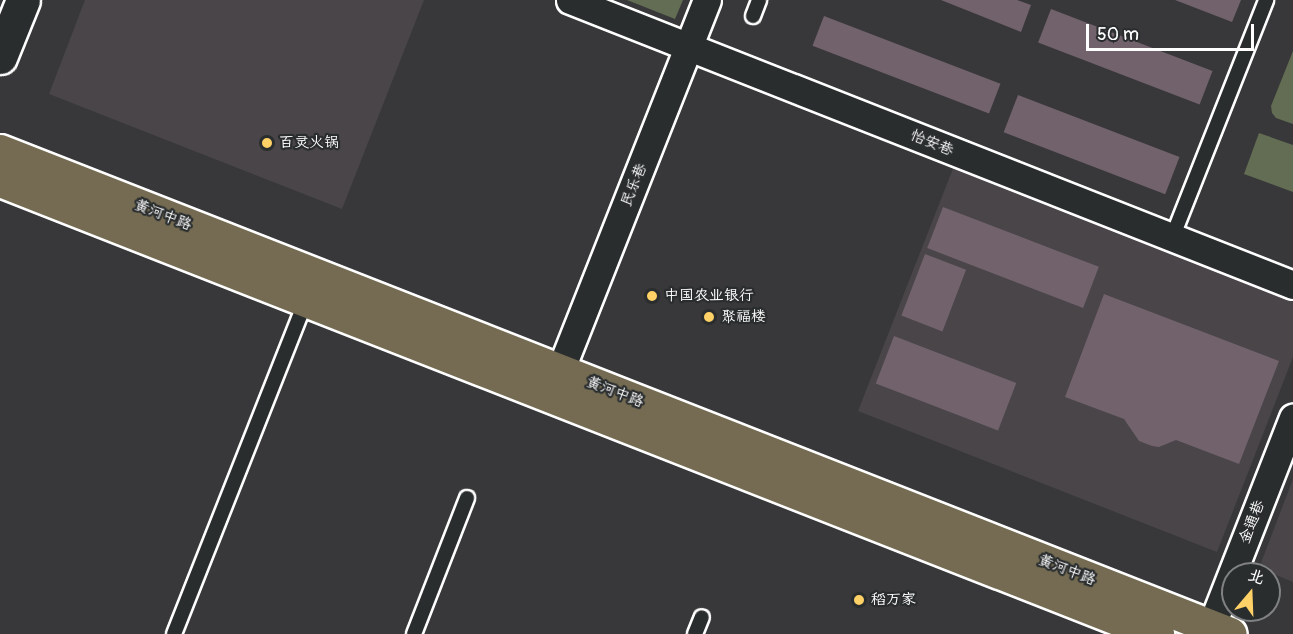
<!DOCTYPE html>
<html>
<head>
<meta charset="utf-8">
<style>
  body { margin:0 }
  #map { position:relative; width:1293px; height:634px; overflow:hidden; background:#38383a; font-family:Pangolin,"LXGW WenKai TC",sans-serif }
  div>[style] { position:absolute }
  .built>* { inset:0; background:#494549 }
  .green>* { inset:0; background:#636d53 }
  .building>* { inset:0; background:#72626c; transform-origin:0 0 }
  .roads { filter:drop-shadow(2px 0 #fff) drop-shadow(-2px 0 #fff) drop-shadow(0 2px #fff) drop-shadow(0 -2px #fff) }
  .service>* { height:14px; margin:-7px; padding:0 7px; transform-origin:7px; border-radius:7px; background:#2a2d2e }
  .minor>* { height:27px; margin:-13.5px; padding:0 13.5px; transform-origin:13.5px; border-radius:13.5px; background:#2a2d2e }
  .tertiary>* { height:33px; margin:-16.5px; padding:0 16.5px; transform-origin:16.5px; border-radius:16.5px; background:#2a2d2e }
  .primary>* { height:33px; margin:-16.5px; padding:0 16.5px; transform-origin:16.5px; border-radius:16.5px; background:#746b52 }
  .dots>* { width:16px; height:16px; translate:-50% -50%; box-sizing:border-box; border:3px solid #2a2d2e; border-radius:50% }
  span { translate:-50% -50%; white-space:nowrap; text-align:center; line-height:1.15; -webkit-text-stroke:4.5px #2a2d2e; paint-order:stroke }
  .poi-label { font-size:15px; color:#fff }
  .left { translate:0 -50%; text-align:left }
  .street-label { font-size:15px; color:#fff }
  .north { position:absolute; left:1221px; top:562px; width:60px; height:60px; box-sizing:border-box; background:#2a2d2e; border:2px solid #7f8182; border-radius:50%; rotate:19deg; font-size:16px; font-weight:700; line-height:24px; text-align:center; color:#fff }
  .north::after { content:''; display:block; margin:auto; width:21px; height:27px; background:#ffd166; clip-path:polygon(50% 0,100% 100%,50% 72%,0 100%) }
  .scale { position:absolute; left:1086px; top:24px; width:168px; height:27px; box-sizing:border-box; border:3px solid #fff; border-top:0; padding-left:8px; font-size:18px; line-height:21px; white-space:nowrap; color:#fff; -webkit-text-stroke:4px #2a2d2e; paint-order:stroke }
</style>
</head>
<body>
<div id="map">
  <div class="built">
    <i style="clip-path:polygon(85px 0,424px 0,342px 209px,49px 94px)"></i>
    <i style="clip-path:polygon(954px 166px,1293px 298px,1293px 357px,1217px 552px,858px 411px)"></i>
    <i style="clip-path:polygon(1293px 479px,1293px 582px,1259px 568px)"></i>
  </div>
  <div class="green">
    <i style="clip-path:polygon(627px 0,683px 0,675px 19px)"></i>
    <i style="clip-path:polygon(1293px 51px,1293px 124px,1276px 118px,1272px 113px,1271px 106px)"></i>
    <i style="clip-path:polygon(1259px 133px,1293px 145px,1293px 192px,1244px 174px)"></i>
  </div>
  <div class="building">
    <i style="clip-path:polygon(941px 0,1017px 0,1031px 5px,1021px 32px)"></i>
    <i style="clip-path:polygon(1175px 0,1241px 0,1232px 22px)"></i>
    <i style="left:1051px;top:9px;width:173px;height:36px;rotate:21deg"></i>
    <i style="left:824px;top:16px;width:189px;height:32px;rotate:21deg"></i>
    <i style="left:1018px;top:95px;width:173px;height:40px;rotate:21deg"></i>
    <i style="left:943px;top:207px;width:167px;height:44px;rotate:21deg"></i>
    <i style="left:925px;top:254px;width:44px;height:66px;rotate:21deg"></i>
    <i style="clip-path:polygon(1104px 294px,1279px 361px,1239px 464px,1176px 440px,1159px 447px,1152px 446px,1139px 441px,1124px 419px,1065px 397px)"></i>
    <i style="left:894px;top:336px;width:131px;height:51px;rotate:21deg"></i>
  </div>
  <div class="roads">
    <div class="service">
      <i style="left:753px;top:16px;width:17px;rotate:-69deg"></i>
      <i style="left:1172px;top:238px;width:256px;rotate:-68.4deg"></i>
      <i style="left:174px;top:634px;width:359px;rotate:-68.4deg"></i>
      <i style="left:414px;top:634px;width:146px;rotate:-68.7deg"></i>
      <i style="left:695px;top:634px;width:18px;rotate:-68deg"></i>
    </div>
    <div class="minor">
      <i style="left:570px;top:0;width:777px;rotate:21.51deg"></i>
      <i style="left:560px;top:371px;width:399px;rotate:-68.4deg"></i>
      <i style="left:1211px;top:627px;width:225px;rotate:-68.6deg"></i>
    </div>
    <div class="tertiary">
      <i style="left:0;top:57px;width:61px;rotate:-68deg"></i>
    </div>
    <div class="primary">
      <i style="left:0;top:151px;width:1321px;rotate:21.44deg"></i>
      <i style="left:0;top:180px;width:1243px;rotate:21.42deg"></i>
    </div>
  </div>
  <div class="dots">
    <i style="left:267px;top:143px;background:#ffd166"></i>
    <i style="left:652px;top:296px;background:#ffd166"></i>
    <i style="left:709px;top:317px;background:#ffd166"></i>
    <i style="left:859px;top:600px;background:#ffd166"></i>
  </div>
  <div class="poi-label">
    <span class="left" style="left:279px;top:143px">百灵火锅</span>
    <span class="left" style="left:664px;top:296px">中国农业银行</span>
    <span class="left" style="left:721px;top:317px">聚福楼</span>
    <span class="left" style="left:871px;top:600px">稻万家</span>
  </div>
  <div class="street-label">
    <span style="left:932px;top:143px;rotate:22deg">怡安巷</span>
    <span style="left:634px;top:185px;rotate:-68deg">民乐巷</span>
    <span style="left:163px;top:215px;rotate:21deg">黄河中路</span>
    <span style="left:615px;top:392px;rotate:21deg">黄河中路</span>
    <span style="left:1252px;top:522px;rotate:-69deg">金通巷</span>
    <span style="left:1067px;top:570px;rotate:21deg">黄河中路</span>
  </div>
  <div class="north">北</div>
  <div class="scale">50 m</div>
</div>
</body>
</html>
